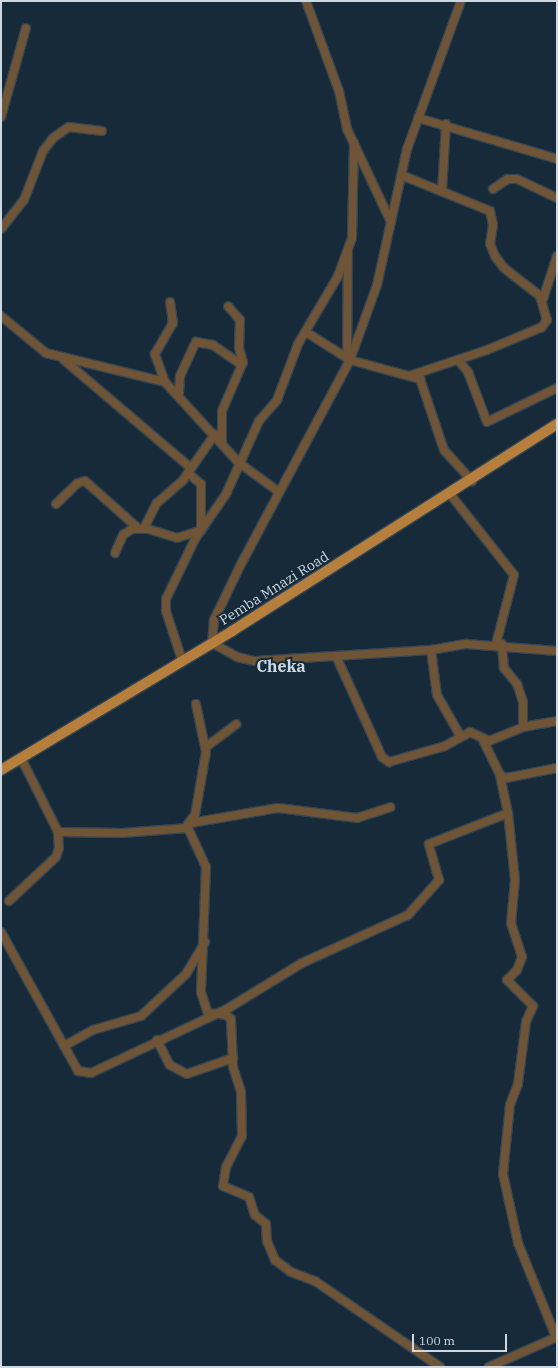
<!DOCTYPE html>
<html>
<head>
<meta charset="utf-8">
<style>
  body { margin:0 }
  #map { position:relative; width:558px; height:1368px; overflow:hidden; background:#162a39; font-family:"IBM Plex Serif",serif }
  div>[style] { position:absolute }
  .roads { filter:drop-shadow(1px 0 #334654) drop-shadow(-1px 0 #334654) drop-shadow(0 1px #334654) drop-shadow(0 -1px #334654) }
  .minor>* { height:8px; margin:-4px; padding:0 4px; transform-origin:4px; border-radius:4px; background:#6f5436 }
  .major>* { height:10px; margin:-5px; padding:0 5px; transform-origin:5px; border-radius:5px; background:#b67f3c }
  span { translate:-50% -50%; white-space:nowrap; text-align:center; line-height:1.15; -webkit-text-stroke:4px #162a39; paint-order:stroke }
  .street-label { font-size:14px; color:#ccd8e2 }
  .quarter-label { font-size:16px; color:#ccd8e2; font-weight:700 }
  .frame { position:absolute; inset:0; border:2px solid #ccd8e2; pointer-events:none }
  .scale { position:absolute; left:412px; top:1334px; width:95px; height:18px; box-sizing:border-box; border:2px solid #ccd8e2; border-top:0; padding-left:5px; font-size:12px; line-height:14px; white-space:nowrap; color:#ccd8e2; -webkit-text-stroke:3px #162a39; paint-order:stroke }
</style>
</head>
<body>
<div id="map">
  <div class="roads">
    <div class="minor">
      <i style="left:306px;top:1px;width:96px;rotate:69.9deg"></i>
      <i style="left:339px;top:91px;width:39px;rotate:78deg"></i>
      <i style="left:347px;top:129px;width:103px;rotate:64.7deg"></i>
      <i style="left:461px;top:1px;width:158px;rotate:110deg"></i>
      <i style="left:407px;top:149px;width:139px;rotate:102.4deg"></i>
      <i style="left:377px;top:285px;width:80px;rotate:109.8deg"></i>
      <i style="left:350px;top:360px;width:227px;rotate:118.1deg"></i>
      <i style="left:243px;top:560px;width:67px;rotate:115.8deg"></i>
      <i style="left:214px;top:620px;width:23px;rotate:95deg"></i>
      <i style="left:212px;top:643px;width:29px;rotate:29deg"></i>
      <i style="left:237px;top:657px;width:18px;rotate:13deg"></i>
      <i style="left:255px;top:661px;width:176px;rotate:-3.6deg"></i>
      <i style="left:431px;top:650px;width:36px;rotate:-10deg"></i>
      <i style="left:466px;top:644px;width:91px;rotate:4.4deg"></i>
      <i style="left:1px;top:117px;width:92px;rotate:-74.3deg"></i>
      <i style="left:418px;top:118px;width:145px;rotate:16.4deg"></i>
      <i style="left:401px;top:175px;width:96px;rotate:22deg"></i>
      <i style="left:490px;top:211px;width:14px;rotate:78deg"></i>
      <i style="left:493px;top:225px;width:19px;rotate:99deg"></i>
      <i style="left:490px;top:244px;width:13px;rotate:67deg"></i>
      <i style="left:495px;top:256px;width:15px;rotate:53deg"></i>
      <i style="left:504px;top:268px;width:46px;rotate:37.9deg"></i>
      <i style="left:540px;top:296px;width:25px;rotate:74deg"></i>
      <i style="left:547px;top:320px;width:9px;rotate:126deg"></i>
      <i style="left:542px;top:327px;width:60px;rotate:157.3deg"></i>
      <i style="left:487px;top:350px;width:79px;rotate:161.6deg"></i>
      <i style="left:493px;top:189px;width:18px;rotate:-34deg"></i>
      <i style="left:508px;top:179px;width:9px"></i>
      <i style="left:517px;top:179px;width:44px;rotate:25.4deg"></i>
      <i style="left:442px;top:191px;width:67px;rotate:-86.6deg"></i>
      <i style="left:1px;top:229px;width:37px;rotate:-52deg"></i>
      <i style="left:24px;top:200px;width:53px;rotate:-68.8deg"></i>
      <i style="left:43px;top:151px;width:16px;rotate:-52deg"></i>
      <i style="left:53px;top:138px;width:19px;rotate:-35deg"></i>
      <i style="left:69px;top:127px;width:33px;rotate:7deg"></i>
      <i style="left:543px;top:299px;width:45px;rotate:-72deg"></i>
      <i style="left:1px;top:316px;width:58px;rotate:39.4deg"></i>
      <i style="left:46px;top:353px;width:122px;rotate:13.7deg"></i>
      <i style="left:165px;top:382px;width:108px;rotate:47.6deg"></i>
      <i style="left:238px;top:462px;width:51px;rotate:36.2deg"></i>
      <i style="left:306px;top:332px;width:52px;rotate:32.5deg"></i>
      <i style="left:350px;top:360px;width:73px;rotate:15.2deg"></i>
      <i style="left:420px;top:379px;width:75px;rotate:71.3deg"></i>
      <i style="left:444px;top:450px;width:42px;rotate:47.9deg"></i>
      <i style="left:347px;top:357px;width:105px;rotate:-89.5deg"></i>
      <i style="left:64px;top:360px;width:167px;rotate:40.4deg"></i>
      <i style="left:458px;top:360px;width:16px;rotate:50deg"></i>
      <i style="left:468px;top:372px;width:53px;rotate:69.2deg"></i>
      <i style="left:487px;top:422px;width:78px;rotate:-25.9deg"></i>
      <i style="left:165px;top:382px;width:30px;rotate:-110deg"></i>
      <i style="left:155px;top:354px;width:36px;rotate:-60deg"></i>
      <i style="left:173px;top:323px;width:21px;rotate:-98deg"></i>
      <i style="left:179px;top:394px;width:18px;rotate:-87deg"></i>
      <i style="left:180px;top:376px;width:38px;rotate:-65deg"></i>
      <i style="left:196px;top:342px;width:17px;rotate:10deg"></i>
      <i style="left:213px;top:345px;width:35px;rotate:35deg"></i>
      <i style="left:222px;top:443px;width:32px;rotate:-90deg"></i>
      <i style="left:222px;top:411px;width:53px;rotate:-66.8deg"></i>
      <i style="left:243px;top:362px;width:15px;rotate:-106deg"></i>
      <i style="left:239px;top:348px;width:28px;rotate:-88deg"></i>
      <i style="left:240px;top:320px;width:18px;rotate:-131deg"></i>
      <i style="left:450px;top:494px;width:103px;rotate:51.7deg"></i>
      <i style="left:514px;top:575px;width:71px;rotate:104.6deg"></i>
      <i style="left:56px;top:504px;width:30px;rotate:-44deg"></i>
      <i style="left:78px;top:483px;width:7px;rotate:-16deg"></i>
      <i style="left:85px;top:481px;width:71px;rotate:41.6deg"></i>
      <i style="left:144px;top:528px;width:28px;rotate:-63deg"></i>
      <i style="left:157px;top:503px;width:35px;rotate:-41deg"></i>
      <i style="left:183px;top:480px;width:56px;rotate:-55.2deg"></i>
      <i style="left:115px;top:553px;width:20px;rotate:-66deg"></i>
      <i style="left:123px;top:535px;width:11px;rotate:-34deg"></i>
      <i style="left:132px;top:529px;width:16px"></i>
      <i style="left:148px;top:529px;width:30px;rotate:17deg"></i>
      <i style="left:177px;top:538px;width:25px;rotate:-18deg"></i>
      <i style="left:201px;top:530px;width:46px;rotate:-90deg"></i>
      <i style="left:201px;top:484px;width:17px;rotate:-140deg"></i>
      <i style="left:431px;top:650px;width:45px;rotate:82.4deg"></i>
      <i style="left:437px;top:695px;width:48px;rotate:60.3deg"></i>
      <i style="left:336px;top:656px;width:111px;rotate:65.5deg"></i>
      <i style="left:382px;top:757px;width:9px;rotate:36deg"></i>
      <i style="left:389px;top:762px;width:58px;rotate:-15.9deg"></i>
      <i style="left:445px;top:746px;width:29px;rotate:-29deg"></i>
      <i style="left:470px;top:732px;width:21px;rotate:25deg"></i>
      <i style="left:489px;top:741px;width:37px;rotate:-22deg"></i>
      <i style="left:523px;top:727px;width:25px;rotate:-90deg"></i>
      <i style="left:523px;top:702px;width:19px;rotate:-108deg"></i>
      <i style="left:517px;top:684px;width:21px;rotate:-129deg"></i>
      <i style="left:504px;top:668px;width:24px;rotate:-95deg"></i>
      <i style="left:182px;top:660px;width:52px;rotate:-108.1deg"></i>
      <i style="left:166px;top:611px;width:12px;rotate:-90deg"></i>
      <i style="left:166px;top:599px;width:67px;rotate:-64.2deg"></i>
      <i style="left:195px;top:539px;width:55px;rotate:-55.4deg"></i>
      <i style="left:226px;top:494px;width:80px;rotate:-65.7deg"></i>
      <i style="left:259px;top:421px;width:28px;rotate:-49deg"></i>
      <i style="left:277px;top:400px;width:60px;rotate:-69.4deg"></i>
      <i style="left:298px;top:344px;width:79px;rotate:-59.5deg"></i>
      <i style="left:338px;top:276px;width:40px;rotate:-69.8deg"></i>
      <i style="left:352px;top:238px;width:95px;rotate:-88.8deg"></i>
      <i style="left:523px;top:727px;width:35px;rotate:-10deg"></i>
      <i style="left:483px;top:740px;width:39px;rotate:64deg"></i>
      <i style="left:500px;top:775px;width:7px;rotate:27deg"></i>
      <i style="left:506px;top:778px;width:52px;rotate:-11.1deg"></i>
      <i style="left:206px;top:747px;width:38px;rotate:-37deg"></i>
      <i style="left:22px;top:760px;width:80px;rotate:63.4deg"></i>
      <i style="left:58px;top:832px;width:64px;rotate:0.9deg"></i>
      <i style="left:122px;top:833px;width:66px;rotate:-4.3deg"></i>
      <i style="left:188px;top:828px;width:43px;rotate:65.2deg"></i>
      <i style="left:206px;top:867px;width:125px;rotate:92.3deg"></i>
      <i style="left:201px;top:992px;width:22px;rotate:72deg"></i>
      <i style="left:208px;top:1013px;width:18px;rotate:6deg"></i>
      <i style="left:226px;top:1015px;width:6px;rotate:39deg"></i>
      <i style="left:231px;top:1019px;width:48px;rotate:87.6deg"></i>
      <i style="left:233px;top:1067px;width:26px;rotate:72deg"></i>
      <i style="left:241px;top:1092px;width:44px;rotate:88.7deg"></i>
      <i style="left:242px;top:1136px;width:35px;rotate:117deg"></i>
      <i style="left:226px;top:1167px;width:19px;rotate:99deg"></i>
      <i style="left:223px;top:1186px;width:28px;rotate:23deg"></i>
      <i style="left:249px;top:1197px;width:19px;rotate:72deg"></i>
      <i style="left:255px;top:1215px;width:14px;rotate:39deg"></i>
      <i style="left:266px;top:1224px;width:17px;rotate:87deg"></i>
      <i style="left:267px;top:1241px;width:21px;rotate:67deg"></i>
      <i style="left:275px;top:1260px;width:20px;rotate:37deg"></i>
      <i style="left:291px;top:1272px;width:26px;rotate:21deg"></i>
      <i style="left:315px;top:1281px;width:152px;rotate:34.5deg"></i>
      <i style="left:508px;top:813px;width:67px;rotate:84deg"></i>
      <i style="left:515px;top:880px;width:43px;rotate:95.3deg"></i>
      <i style="left:511px;top:923px;width:36px;rotate:72deg"></i>
      <i style="left:522px;top:957px;width:14px;rotate:111deg"></i>
      <i style="left:517px;top:970px;width:14px;rotate:135deg"></i>
      <i style="left:507px;top:980px;width:37px;rotate:45deg"></i>
      <i style="left:533px;top:1006px;width:17px;rotate:114deg"></i>
      <i style="left:526px;top:1022px;width:63px;rotate:97.4deg"></i>
      <i style="left:518px;top:1084px;width:22px;rotate:111deg"></i>
      <i style="left:510px;top:1105px;width:69px;rotate:95.8deg"></i>
      <i style="left:503px;top:1174px;width:71px;rotate:77.7deg"></i>
      <i style="left:518px;top:1243px;width:101px;rotate:68deg"></i>
      <i style="left:191px;top:823px;width:88px;rotate:-9.8deg"></i>
      <i style="left:278px;top:808px;width:80px;rotate:7.2deg"></i>
      <i style="left:357px;top:818px;width:35px;rotate:-18deg"></i>
      <i style="left:188px;top:824px;width:11px;rotate:-52deg"></i>
      <i style="left:195px;top:815px;width:64px;rotate:-80.1deg"></i>
      <i style="left:206px;top:752px;width:49px;rotate:-101.8deg"></i>
      <i style="left:9px;top:901px;width:64px;rotate:-43.1deg"></i>
      <i style="left:56px;top:857px;width:9px;rotate:-72deg"></i>
      <i style="left:59px;top:848px;width:16px;rotate:-94deg"></i>
      <i style="left:1px;top:932px;width:159px;rotate:61deg"></i>
      <i style="left:78px;top:1071px;width:13px;rotate:9deg"></i>
      <i style="left:91px;top:1073px;width:150px;rotate:-25.2deg"></i>
      <i style="left:227px;top:1009px;width:88px;rotate:-31.5deg"></i>
      <i style="left:302px;top:963px;width:116px;rotate:-24.4deg"></i>
      <i style="left:408px;top:915px;width:47px;rotate:-48.5deg"></i>
      <i style="left:439px;top:880px;width:37px;rotate:-106deg"></i>
      <i style="left:429px;top:844px;width:85px;rotate:-21.4deg"></i>
      <i style="left:508px;top:813px;width:39px;rotate:-102deg"></i>
      <i style="left:157px;top:1040px;width:28px;rotate:63deg"></i>
      <i style="left:170px;top:1065px;width:19px;rotate:28deg"></i>
      <i style="left:187px;top:1074px;width:49px;rotate:-19.2deg"></i>
      <i style="left:64px;top:1046px;width:33px;rotate:-29deg"></i>
      <i style="left:93px;top:1030px;width:50px;rotate:-16.3deg"></i>
      <i style="left:141px;top:1016px;width:62px;rotate:-43deg"></i>
      <i style="left:186px;top:974px;width:37px;rotate:-59deg"></i>
      <i style="left:489px;top:1367px;width:74px;rotate:-23.8deg"></i>
    </div>
    <div class="major">
      <i style="left:1px;top:770px;width:270px;rotate:-31deg"></i>
      <i style="left:232px;top:631px;width:385px;rotate:-32.5deg"></i>
    </div>
  </div>
  <div class="street-label">
    <span style="left:274px;top:588px;rotate:-32deg">Pemba Mnazi Road</span>
  </div>
  <div class="quarter-label">
    <span style="left:281px;top:666px">Cheka</span>
  </div>
  <div class="frame"></div>
  <div class="scale">100 m</div>
</div>
</body>
</html>
